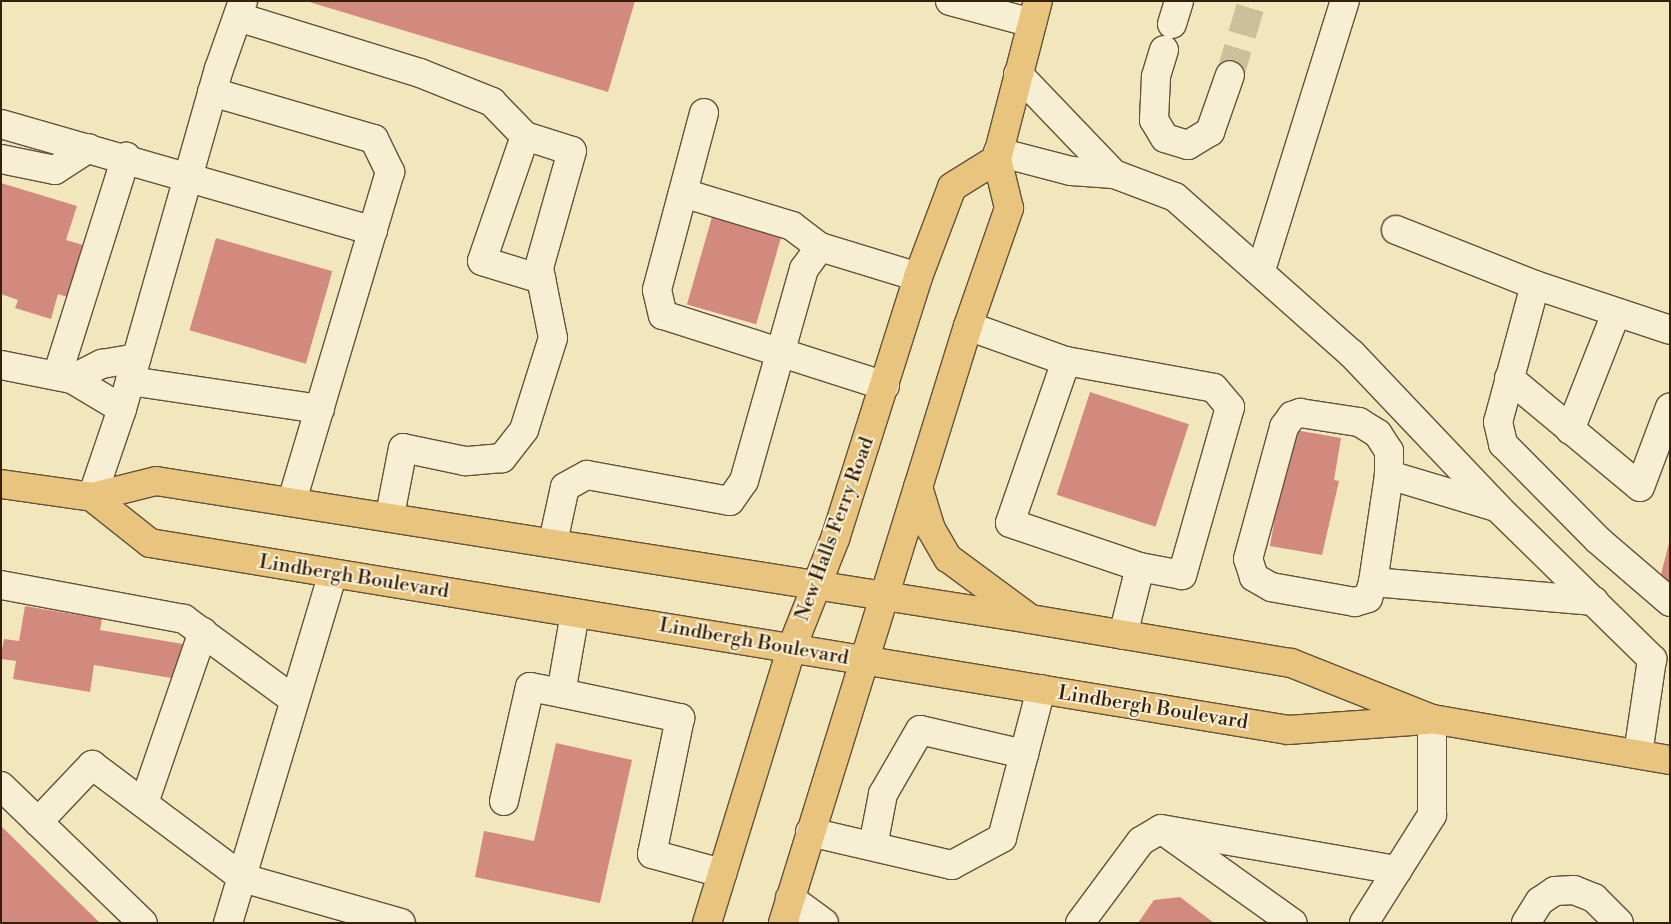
<!DOCTYPE html>
<html>
<head>
<meta charset="utf-8">
<style>
  body { margin:0 }
  #map { position:relative; width:1671px; height:924px; overflow:hidden; background:#f2e7bc; font-family:"Libre Bodoni",serif }
  div>[style] { position:absolute }
  .building>* { inset:0; background:#d38a7e; transform-origin:0 0 }
  .minor-tunnel>* { height:28px; margin-top:-14px; transform-origin:0; background:repeating-linear-gradient(90deg,#ccbf99 0 28px,transparent 0 42px) }
  .roads { filter:drop-shadow(1px 0 #645139) drop-shadow(-1px 0 #645139) drop-shadow(0 1px #645139) drop-shadow(0 -1px #645139) }
  .minor>* { height:28px; margin:-14px; padding:0 14px; transform-origin:14px; border-radius:14px; background:#f7efd3 }
  .major>* { height:28px; margin:-14px; padding:0 14px; transform-origin:14px; border-radius:14px; background:#e9c47e }
  span { translate:-50% -50%; white-space:nowrap; text-align:center; line-height:1.15; -webkit-text-stroke:4px #f7efd3; paint-order:stroke }
  .street-label { font-size:20px; color:#351f0d }
  .frame { position:absolute; inset:0; border:2px solid #351f0d; pointer-events:none }
</style>
</head>
<body>
<div id="map">
  <div class="building">
    <i style="clip-path:polygon(306px 1px,635px 1px,608px 92px)"></i>
    <i style="clip-path:polygon(1px 183px,77px 206px,66px 240px,93px 248px,77px 300px,58px 294px,51px 319px,15px 308px,18px 300px,1px 294px)"></i>
    <i style="left:712px;top:217px;width:72px;height:91px;rotate:16deg"></i>
    <i style="left:216px;top:238px;width:121px;height:96px;rotate:16deg"></i>
    <i style="left:1090px;top:392px;width:104px;height:108px;rotate:18deg"></i>
    <i style="clip-path:polygon(1295px 430px,1341px 438px,1334px 480px,1339px 481px,1322px 555px,1270px 546px,1282px 474px,1287px 475px)"></i>
    <i style="clip-path:polygon(1669px 543px,1670px 543px,1670px 581px,1660px 578px)"></i>
    <i style="clip-path:polygon(25px 606px,102px 619px,100px 630px,183px 644px,177px 679px,94px 665px,90px 692px,13px 679px,16px 661px,1px 659px,1px 654px,4px 639px,19px 641px)"></i>
    <i style="clip-path:polygon(556px 743px,632px 760px,600px 903px,475px 877px,484px 831px,534px 841px)"></i>
    <i style="clip-path:polygon(1px 826px,100px 923px,1px 923px)"></i>
    <i style="clip-path:polygon(1180px 897px,1214px 923px,1138px 923px,1154px 900px)"></i>
  </div>
  <div class="minor-tunnel">
    <i style="left:1230px;top:75px;width:77px;rotate:-73.4deg"></i>
  </div>
  <div class="roads">
    <div class="minor">
      <i style="left:950px;top:1px;width:85px;rotate:15deg"></i>
      <i style="left:238px;top:17px;width:190px;rotate:17.1deg"></i>
      <i style="left:420px;top:73px;width:78px;rotate:21.9deg"></i>
      <i style="left:492px;top:102px;width:47px;rotate:45.9deg"></i>
      <i style="left:525px;top:136px;width:49px;rotate:17.7deg"></i>
      <i style="left:572px;top:151px;width:122px;rotate:105.8deg"></i>
      <i style="left:539px;top:268px;width:71px;rotate:78.7deg"></i>
      <i style="left:553px;top:338px;width:96px;rotate:107.5deg"></i>
      <i style="left:524px;top:430px;width:36px;rotate:128deg"></i>
      <i style="left:502px;top:458px;width:37px;rotate:175deg"></i>
      <i style="left:465px;top:461px;width:63px;rotate:-168.2deg"></i>
      <i style="left:403px;top:448px;width:68px;rotate:101deg"></i>
      <i style="left:1172px;top:24px;width:24px;rotate:-73deg"></i>
      <i style="left:1164px;top:50px;width:28px;rotate:107deg"></i>
      <i style="left:1156px;top:77px;width:43px;rotate:92.7deg"></i>
      <i style="left:1154px;top:120px;width:21px;rotate:59deg"></i>
      <i style="left:1165px;top:138px;width:24px;rotate:17deg"></i>
      <i style="left:1188px;top:145px;width:26px;rotate:-31deg"></i>
      <i style="left:1210px;top:132px;width:60px;rotate:-70.7deg"></i>
      <i style="left:1018px;top:74px;width:139px;rotate:46.2deg"></i>
      <i style="left:212px;top:92px;width:169px;rotate:16.2deg"></i>
      <i style="left:374px;top:139px;width:37px;rotate:64deg"></i>
      <i style="left:390px;top:172px;width:342px;rotate:106.6deg"></i>
      <i style="left:704px;top:113px;width:183px;rotate:104.9deg"></i>
      <i style="left:657px;top:290px;width:26px;rotate:77deg"></i>
      <i style="left:663px;top:315px;width:233px;rotate:17.7deg"></i>
      <i style="left:1px;top:124px;width:387px;rotate:16deg"></i>
      <i style="left:525px;top:136px;width:132px;rotate:109deg"></i>
      <i style="left:482px;top:261px;width:62px;rotate:17deg"></i>
      <i style="left:998px;top:152px;width:75px;rotate:14.6deg"></i>
      <i style="left:1071px;top:171px;width:43px;rotate:4deg"></i>
      <i style="left:1114px;top:174px;width:65px;rotate:20.7deg"></i>
      <i style="left:1175px;top:197px;width:237px;rotate:41.6deg"></i>
      <i style="left:1352px;top:354px;width:212px;rotate:46.5deg"></i>
      <i style="left:1498px;top:508px;width:216px;rotate:44.4deg"></i>
      <i style="left:1px;top:159px;width:55px;rotate:11.5deg"></i>
      <i style="left:55px;top:170px;width:40px;rotate:-32.9deg"></i>
      <i style="left:683px;top:193px;width:114px;rotate:16.8deg"></i>
      <i style="left:792px;top:226px;width:35px;rotate:37deg"></i>
      <i style="left:1396px;top:230px;width:149px;rotate:21.6deg"></i>
      <i style="left:1535px;top:285px;width:142px;rotate:18.4deg"></i>
      <i style="left:1261px;top:270px;width:282px;rotate:-72.7deg"></i>
      <i style="left:1535px;top:285px;width:142px;rotate:105.1deg"></i>
      <i style="left:1498px;top:422px;width:23px;rotate:77deg"></i>
      <i style="left:1503px;top:444px;width:135px;rotate:45.3deg"></i>
      <i style="left:1598px;top:540px;width:95px;rotate:40.7deg"></i>
      <i style="left:968px;top:326px;width:104px;rotate:19.7deg"></i>
      <i style="left:1066px;top:361px;width:171px;rotate:109.1deg"></i>
      <i style="left:1010px;top:523px;width:137px;rotate:18.7deg"></i>
      <i style="left:1140px;top:567px;width:70px;rotate:104deg"></i>
      <i style="left:1066px;top:361px;width:150px;rotate:10.3deg"></i>
      <i style="left:1214px;top:388px;width:25px;rotate:50deg"></i>
      <i style="left:1230px;top:407px;width:175px;rotate:105.9deg"></i>
      <i style="left:1182px;top:575px;width:43px;rotate:-169.2deg"></i>
      <i style="left:1px;top:365px;width:72px;rotate:11.2deg"></i>
      <i style="left:72px;top:379px;width:58px;rotate:31deg"></i>
      <i style="left:57px;top:376px;width:230px;rotate:-72.5deg"></i>
      <i style="left:1509px;top:378px;width:170px;rotate:39.8deg"></i>
      <i style="left:1640px;top:487px;width:85px;rotate:-69.4deg"></i>
      <i style="left:72px;top:379px;width:34px;rotate:-27deg"></i>
      <i style="left:102px;top:364px;width:35px;rotate:-10deg"></i>
      <i style="left:130px;top:381px;width:192px;rotate:8.4deg"></i>
      <i style="left:1570px;top:430px;width:126px;rotate:-68.5deg"></i>
      <i style="left:92px;top:497px;width:93px;rotate:-71.2deg"></i>
      <i style="left:122px;top:409px;width:354px;rotate:-74.1deg"></i>
      <i style="left:219px;top:69px;width:72px;rotate:-70.6deg"></i>
      <i style="left:1496px;top:507px;width:112px;rotate:-163.3deg"></i>
      <i style="left:1389px;top:475px;width:108px;rotate:98.5deg"></i>
      <i style="left:1373px;top:582px;width:222px;rotate:4.9deg"></i>
      <i style="left:553px;top:542px;width:56px;rotate:-77.7deg"></i>
      <i style="left:565px;top:487px;width:25px;rotate:-29deg"></i>
      <i style="left:587px;top:475px;width:145px;rotate:10.3deg"></i>
      <i style="left:730px;top:501px;width:24px;rotate:-55deg"></i>
      <i style="left:744px;top:481px;width:220px;rotate:-74.2deg"></i>
      <i style="left:804px;top:269px;width:27px;rotate:-54deg"></i>
      <i style="left:820px;top:247px;width:102px;rotate:17deg"></i>
      <i style="left:1373px;top:582px;width:17px;rotate:107deg"></i>
      <i style="left:1368px;top:598px;width:14px;rotate:163deg"></i>
      <i style="left:1355px;top:602px;width:85px;rotate:-169.9deg"></i>
      <i style="left:1271px;top:587px;width:20px;rotate:-150deg"></i>
      <i style="left:1254px;top:577px;width:19px;rotate:-108deg"></i>
      <i style="left:1248px;top:559px;width:137px;rotate:-74.7deg"></i>
      <i style="left:1284px;top:427px;width:14px;rotate:-54deg"></i>
      <i style="left:1292px;top:416px;width:9px;rotate:-21deg"></i>
      <i style="left:1300px;top:413px;width:60px;rotate:8.7deg"></i>
      <i style="left:1359px;top:422px;width:22px;rotate:32deg"></i>
      <i style="left:1378px;top:434px;width:20px;rotate:57deg"></i>
      <i style="left:1389px;top:451px;width:24px;rotate:90deg"></i>
      <i style="left:1px;top:585px;width:186px;rotate:10.5deg"></i>
      <i style="left:184px;top:619px;width:135px;rotate:36.3deg"></i>
      <i style="left:575px;top:613px;width:81px;rotate:99.9deg"></i>
      <i style="left:561px;top:693px;width:122px;rotate:11.9deg"></i>
      <i style="left:680px;top:718px;width:139px;rotate:101.6deg"></i>
      <i style="left:652px;top:854px;width:73px;rotate:15.2deg"></i>
      <i style="left:1638px;top:754px;width:96px;rotate:-81.6deg"></i>
      <i style="left:1px;top:786px;width:197px;rotate:44deg"></i>
      <i style="left:504px;top:801px;width:117px;rotate:-77.2deg"></i>
      <i style="left:530px;top:687px;width:32px;rotate:11deg"></i>
      <i style="left:144px;top:803px;width:181px;rotate:-71deg"></i>
      <i style="left:38px;top:822px;width:79px;rotate:-46.5deg"></i>
      <i style="left:92px;top:765px;width:189px;rotate:36.8deg"></i>
      <i style="left:243px;top:878px;width:164px;rotate:15.9deg"></i>
      <i style="left:810px;top:832px;width:146px;rotate:13.1deg"></i>
      <i style="left:952px;top:865px;width:57px;rotate:-28.4deg"></i>
      <i style="left:1002px;top:838px;width:154px;rotate:-75.3deg"></i>
      <i style="left:1168px;top:834px;width:153px;rotate:35.5deg"></i>
      <i style="left:873px;top:846px;width:53px;rotate:-79.1deg"></i>
      <i style="left:883px;top:794px;width:74px;rotate:-60deg"></i>
      <i style="left:920px;top:730px;width:107px;rotate:13deg"></i>
      <i style="left:790px;top:898px;width:42px;rotate:36.3deg"></i>
      <i style="left:228px;top:923px;width:364px;rotate:-73.3deg"></i>
      <i style="left:1080px;top:923px;width:102px;rotate:-53.4deg"></i>
      <i style="left:1141px;top:841px;width:23px;rotate:-31deg"></i>
      <i style="left:1161px;top:829px;width:240px;rotate:9.9deg"></i>
      <i style="left:1364px;top:923px;width:128px;rotate:-57.8deg"></i>
      <i style="left:1432px;top:815px;width:96px;rotate:-90deg"></i>
      <i style="left:1526px;top:923px;width:26px;rotate:-58deg"></i>
      <i style="left:1540px;top:901px;width:18px;rotate:-34deg"></i>
      <i style="left:1555px;top:891px;width:19px;rotate:-3deg"></i>
      <i style="left:1574px;top:890px;width:22px;rotate:22deg"></i>
      <i style="left:1594px;top:898px;width:35px;rotate:45deg"></i>
    </div>
    <div class="major">
      <i style="left:1px;top:484px;width:92px;rotate:8.1deg"></i>
      <i style="left:92px;top:497px;width:66px;rotate:-14deg"></i>
      <i style="left:156px;top:481px;width:885px;rotate:8.97deg"></i>
      <i style="left:1030px;top:619px;width:265px;rotate:9.6deg"></i>
      <i style="left:1291px;top:663px;width:152px;rotate:21.7deg"></i>
      <i style="left:1432px;top:719px;width:242px;rotate:9.8deg"></i>
      <i style="left:918px;top:487px;width:44px;rotate:72.8deg"></i>
      <i style="left:931px;top:529px;width:34px;rotate:60deg"></i>
      <i style="left:948px;top:558px;width:96px;rotate:36.5deg"></i>
      <i style="left:92px;top:497px;width:74px;rotate:38.4deg"></i>
      <i style="left:150px;top:543px;width:1153px;rotate:9.33deg"></i>
      <i style="left:1288px;top:730px;width:138px;rotate:-4.1deg"></i>
      <i style="left:707px;top:923px;width:289px;rotate:-72.9deg"></i>
      <i style="left:792px;top:647px;width:116px;rotate:-68.3deg"></i>
      <i style="left:835px;top:539px;width:275px;rotate:-72.4deg"></i>
      <i style="left:918px;top:277px;width:96px;rotate:-69.3deg"></i>
      <i style="left:952px;top:187px;width:53px;rotate:-31.9deg"></i>
      <i style="left:783px;top:923px;width:625px;rotate:-72.78deg"></i>
      <i style="left:968px;top:326px;width:125px;rotate:-70.8deg"></i>
      <i style="left:1009px;top:208px;width:50px;rotate:-103.8deg"></i>
      <i style="left:997px;top:159px;width:163px;rotate:-75.5deg"></i>
    </div>
  </div>
  <div class="street-label">
    <span style="left:835px;top:529px;rotate:-70deg">New Halls Ferry Road</span>
    <span style="left:354px;top:577px;rotate:9deg">Lindbergh Boulevard</span>
    <span style="left:754px;top:642px;rotate:10deg">Lindbergh Boulevard</span>
    <span style="left:1153px;top:708px;rotate:9deg">Lindbergh Boulevard</span>
  </div>
  <div class="frame"></div>
</div>
</body>
</html>
